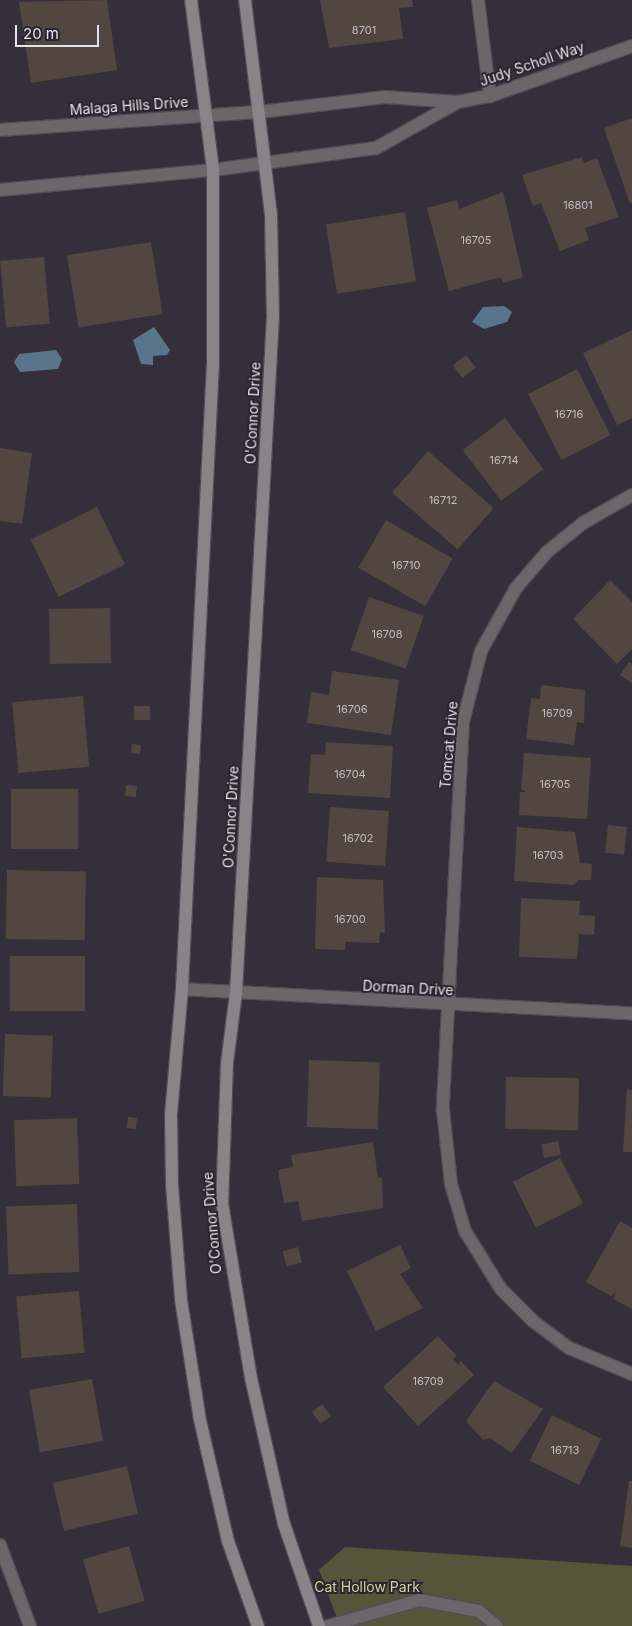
<!DOCTYPE html>
<html>
<head>
<meta charset="utf-8">
<style>
  body { margin:0 }
  #map { position:relative; width:632px; height:1626px; overflow:hidden; background:#342f3a; font-family:Inter,sans-serif }
  div>[style] { position:absolute }
  .green>* { inset:0; background:#545639 }
  .water>* { inset:0; background:#58758b }
  .building>* { inset:0; background:#524640; transform-origin:0 0 }
  .roads { filter:drop-shadow(1px 0 #504c56) drop-shadow(-1px 0 #504c56) drop-shadow(0 1px #504c56) drop-shadow(0 -1px #504c56) }
  .service>* { height:12px; margin:-6px; padding:0 6px; transform-origin:6px; border-radius:6px; background:#6a666a }
  .minor>* { height:12px; margin:-6px; padding:0 6px; transform-origin:6px; border-radius:6px; background:#6a666a }
  .secondary>* { height:12px; margin:-6px; padding:0 6px; transform-origin:6px; border-radius:6px; background:#89838a }
  span { translate:-50% -50%; white-space:nowrap; text-align:center; line-height:1.15; -webkit-text-stroke:4px #2a252f; paint-order:stroke }
  .number-label { font-size:11px; color:#c0bcc0 }
  .number-label span { -webkit-text-stroke-width:0 }
  .street-label { font-size:14px; color:#e5e3ea }
  .park-label { font-size:14px; color:#cfd498 }
  .scale { position:absolute; left:15px; top:25px; width:84px; height:22px; box-sizing:border-box; border:2px solid #e5e3ea; border-top:0; padding-left:6px; font-size:15px; line-height:18px; white-space:nowrap; color:#e5e3ea; -webkit-text-stroke:4px #2a252f; paint-order:stroke }
</style>
</head>
<body>
<div id="map">
  <div class="green">
    <i style="clip-path:polygon(345px 1547px,632px 1566px,632px 1626px,340px 1626px,319px 1570px)"></i>
  </div>
  <div class="water">
    <i style="clip-path:polygon(504px 306px,512px 312px,507px 322px,484px 329px,472px 322px,483px 307px)"></i>
    <i style="clip-path:polygon(154px 327px,170px 350px,167px 355px,153px 356px,153px 365px,141px 364px,133px 340px)"></i>
    <i style="clip-path:polygon(56px 350px,62px 359px,58px 369px,20px 372px,14px 362px,19px 354px)"></i>
  </div>
  <div class="building">
    <i style="clip-path:polygon(107px 0,117px 70px,31px 83px,19px 2px)"></i>
    <i style="clip-path:polygon(320px 0,412px 0,413px 7px,399px 8px,403px 39px,329px 48px)"></i>
    <i style="clip-path:polygon(632px 118px,632px 203px,630px 204px,604px 128px)"></i>
    <i style="clip-path:polygon(582px 157px,584px 163px,597px 158px,619px 217px,585px 228px,589px 240px,560px 251px,541px 203px,533px 206px,522px 175px)"></i>
    <i style="clip-path:polygon(503px 192px,523px 277px,503px 283px,501px 277px,449px 291px,427px 208px,457px 200px,459px 209px)"></i>
    <i style="left:405px;top:212px;width:70px;height:80px;rotate:81deg"></i>
    <i style="left:151px;top:242px;width:73px;height:85px;rotate:81deg"></i>
    <i style="left:44px;top:257px;width:67px;height:44px;rotate:85deg"></i>
    <i style="clip-path:polygon(632px 330px,632px 418px,617px 425px,583px 353px)"></i>
    <i style="left:466px;top:355px;width:16px;height:17px;rotate:52deg"></i>
    <i style="left:577px;top:369px;width:74px;height:55px;rotate:63deg"></i>
    <i style="left:505px;top:418px;width:64px;height:53px;rotate:53deg"></i>
    <i style="clip-path:polygon(0 448px,32px 453px,22px 524px,0 521px)"></i>
    <i style="left:428px;top:451px;width:87px;height:55px;rotate:41deg"></i>
    <i style="left:97px;top:507px;width:64px;height:74px;rotate:64deg"></i>
    <i style="left:386px;top:520px;width:77px;height:55px;rotate:30deg"></i>
    <i style="clip-path:polygon(610px 580px,632px 602px,632px 649px,617px 664px,573px 619px)"></i>
    <i style="left:369px;top:597px;width:58px;height:56px;rotate:19deg"></i>
    <i style="left:110px;top:608px;width:55px;height:61px;rotate:89deg"></i>
    <i style="clip-path:polygon(629px 662px,632px 664px,632px 683px,620px 675px)"></i>
    <i style="clip-path:polygon(332px 671px,399px 680px,391px 735px,307px 723px,311px 692px,329px 695px)"></i>
    <i style="clip-path:polygon(541px 685px,585px 690px,584px 723px,577px 722px,574px 745px,526px 739px,531px 698px,540px 699px)"></i>
    <i style="left:83px;top:696px;width:71px;height:71px;rotate:85deg"></i>
    <i style="left:150px;top:706px;width:14px;height:16px;rotate:90deg"></i>
    <i style="clip-path:polygon(326px 742px,393px 746px,390px 798px,308px 793px,311px 754px,325px 755px)"></i>
    <i style="left:132px;top:744px;width:9px;height:9px;rotate:6deg"></i>
    <i style="clip-path:polygon(524px 753px,591px 758px,587px 819px,519px 815px,520px 792px,526px 792px,521px 789px)"></i>
    <i style="left:126px;top:785px;width:11px;height:11px;rotate:5deg"></i>
    <i style="left:11px;top:789px;width:67px;height:60px"></i>
    <i style="left:330px;top:807px;width:59px;height:55px;rotate:4deg"></i>
    <i style="left:608px;top:825px;width:19px;height:28px;rotate:6deg"></i>
    <i style="clip-path:polygon(517px 827px,575px 832px,580px 863px,592px 864px,591px 880px,578px 880px,574px 885px,514px 881px)"></i>
    <i style="left:7px;top:870px;width:79px;height:69px;rotate:1deg"></i>
    <i style="clip-path:polygon(317px 877px,383px 880px,385px 933px,380px 932px,379px 943px,345px 942px,345px 950px,315px 949px)"></i>
    <i style="clip-path:polygon(521px 898px,580px 901px,579px 915px,595px 916px,594px 935px,579px 934px,577px 959px,519px 957px)"></i>
    <i style="left:85px;top:956px;width:55px;height:75px;rotate:90deg"></i>
    <i style="left:5px;top:1034px;width:48px;height:62px;rotate:2deg"></i>
    <i style="left:309px;top:1060px;width:71px;height:67px;rotate:2deg"></i>
    <i style="left:506px;top:1077px;width:73px;height:52px;rotate:1deg"></i>
    <i style="clip-path:polygon(627px 1089px,632px 1090px,632px 1152px,623px 1152px)"></i>
    <i style="left:128px;top:1117px;width:9px;height:11px;rotate:6deg"></i>
    <i style="left:77px;top:1118px;width:66px;height:63px;rotate:88deg"></i>
    <i style="left:558px;top:1141px;width:14px;height:17px;rotate:78deg"></i>
    <i style="clip-path:polygon(373px 1142px,378px 1178px,382px 1177px,383px 1208px,302px 1221px,298px 1201px,284px 1203px,278px 1170px,293px 1167px,291px 1155px)"></i>
    <i style="left:560px;top:1158px;width:51px;height:53px;rotate:63deg"></i>
    <i style="left:77px;top:1204px;width:68px;height:71px;rotate:88deg"></i>
    <i style="clip-path:polygon(620px 1221px,632px 1228px,632px 1309px,613px 1299px,616px 1293px,611px 1296px,586px 1282px)"></i>
    <i style="clip-path:polygon(400px 1245px,411px 1268px,400px 1274px,423px 1308px,376px 1331px,347px 1271px)"></i>
    <i style="left:298px;top:1247px;width:16px;height:16px;rotate:75deg"></i>
    <i style="left:79px;top:1291px;width:62px;height:63px;rotate:85deg"></i>
    <i style="clip-path:polygon(438px 1336px,457px 1356px,453px 1359px,458px 1364px,461px 1361px,474px 1375px,418px 1426px,383px 1387px)"></i>
    <i style="left:92px;top:1379px;width:63px;height:64px;rotate:80deg"></i>
    <i style="clip-path:polygon(494px 1381px,543px 1409px,512px 1453px,490px 1438px,483px 1440px,466px 1421px)"></i>
    <i style="left:322px;top:1404px;width:15px;height:13px;rotate:53deg"></i>
    <i style="left:552px;top:1415px;width:55px;height:51px;rotate:26deg"></i>
    <i style="left:127px;top:1466px;width:49px;height:76px;rotate:77deg"></i>
    <i style="clip-path:polygon(629px 1481px,632px 1481px,632px 1548px,620px 1546px)"></i>
    <i style="left:129px;top:1546px;width:57px;height:48px;rotate:74deg"></i>
  </div>
  <div class="roads">
    <div class="service">
      <i style="left:328px;top:1626px;width:95px;rotate:-15.9deg"></i>
      <i style="left:419px;top:1600px;width:61px;rotate:10.4deg"></i>
      <i style="left:479px;top:1611px;width:23px;rotate:40deg"></i>
    </div>
    <div class="minor">
      <i style="left:478px;top:0;width:97px;rotate:82.9deg"></i>
      <i style="left:0;top:130px;width:261px;rotate:-4deg"></i>
      <i style="left:260px;top:112px;width:126px;rotate:-6.8deg"></i>
      <i style="left:385px;top:97px;width:73px;rotate:3.9deg"></i>
      <i style="left:458px;top:102px;width:33px;rotate:-11deg"></i>
      <i style="left:490px;top:96px;width:151px;rotate:-19.4deg"></i>
      <i style="left:0;top:190px;width:214px;rotate:-5.4deg"></i>
      <i style="left:213px;top:170px;width:164px;rotate:-7.7deg"></i>
      <i style="left:376px;top:148px;width:94px;rotate:-29.3deg"></i>
      <i style="left:632px;top:495px;width:56px;rotate:150.3deg"></i>
      <i style="left:583px;top:523px;width:46px;rotate:141.1deg"></i>
      <i style="left:547px;top:552px;width:48px;rotate:130.7deg"></i>
      <i style="left:516px;top:588px;width:72px;rotate:119.1deg"></i>
      <i style="left:481px;top:651px;width:73px;rotate:104.2deg"></i>
      <i style="left:463px;top:722px;width:389px;rotate:93deg"></i>
      <i style="left:443px;top:1110px;width:74px;rotate:83.8deg"></i>
      <i style="left:451px;top:1184px;width:49px;rotate:73.4deg"></i>
      <i style="left:465px;top:1231px;width:68px;rotate:58.2deg"></i>
      <i style="left:501px;top:1289px;width:45px;rotate:45deg"></i>
      <i style="left:533px;top:1321px;width:45px;rotate:36.9deg"></i>
      <i style="left:569px;top:1348px;width:68px;rotate:22.4deg"></i>
      <i style="left:182px;top:989px;width:451px;rotate:3.1deg"></i>
      <i style="left:0;top:1545px;width:86px;rotate:69.7deg"></i>
    </div>
    <div class="secondary">
      <i style="left:191px;top:0;width:171px;rotate:82.6deg"></i>
      <i style="left:213px;top:170px;width:193px;rotate:90deg"></i>
      <i style="left:213px;top:363px;width:627px;rotate:92.84deg"></i>
      <i style="left:182px;top:989px;width:125px;rotate:95deg"></i>
      <i style="left:171px;top:1114px;width:71px;rotate:89.2deg"></i>
      <i style="left:172px;top:1185px;width:115px;rotate:85.5deg"></i>
      <i style="left:181px;top:1300px;width:121px;rotate:81deg"></i>
      <i style="left:200px;top:1420px;width:124px;rotate:77deg"></i>
      <i style="left:228px;top:1541px;width:90px;rotate:70.6deg"></i>
      <i style="left:245px;top:0;width:217px;rotate:83.1deg"></i>
      <i style="left:271px;top:215px;width:101px;rotate:88.9deg"></i>
      <i style="left:273px;top:316px;width:678px;rotate:93.13deg"></i>
      <i style="left:236px;top:993px;width:71px;rotate:97.3deg"></i>
      <i style="left:227px;top:1063px;width:140px;rotate:92deg"></i>
      <i style="left:222px;top:1203px;width:177px;rotate:80.6deg"></i>
      <i style="left:251px;top:1378px;width:150px;rotate:77.3deg"></i>
      <i style="left:284px;top:1524px;width:108px;rotate:71.1deg"></i>
    </div>
  </div>
  <div class="number-label">
    <span style="left:364px;top:30px">8701</span>
    <span style="left:578px;top:205px">16801</span>
    <span style="left:476px;top:240px">16705</span>
    <span style="left:569px;top:414px">16716</span>
    <span style="left:504px;top:460px">16714</span>
    <span style="left:443px;top:500px">16712</span>
    <span style="left:406px;top:565px">16710</span>
    <span style="left:387px;top:634px">16708</span>
    <span style="left:352px;top:709px">16706</span>
    <span style="left:557px;top:713px">16709</span>
    <span style="left:350px;top:774px">16704</span>
    <span style="left:555px;top:784px">16705</span>
    <span style="left:358px;top:838px">16702</span>
    <span style="left:548px;top:855px">16703</span>
    <span style="left:350px;top:919px">16700</span>
    <span style="left:428px;top:1381px">16709</span>
    <span style="left:565px;top:1450px">16713</span>
  </div>
  <div class="street-label">
    <span style="left:532px;top:64px;rotate:-19deg">Judy Scholl Way</span>
    <span style="left:129px;top:106px;rotate:-4deg">Malaga Hills Drive</span>
    <span style="left:253px;top:413px;rotate:-87deg">O'Connor Drive</span>
    <span style="left:449px;top:745px;rotate:-85deg">Tomcat Drive</span>
    <span style="left:231px;top:817px;rotate:-87deg">O'Connor Drive</span>
    <span style="left:408px;top:988px;rotate:3deg">Dorman Drive</span>
    <span style="left:212px;top:1223px;rotate:-95deg">O'Connor Drive</span>
  </div>
  <div class="park-label">
    <span style="left:367px;top:1587px">Cat Hollow Park</span>
  </div>
  <div class="scale">20 m</div>
</div>
</body>
</html>
